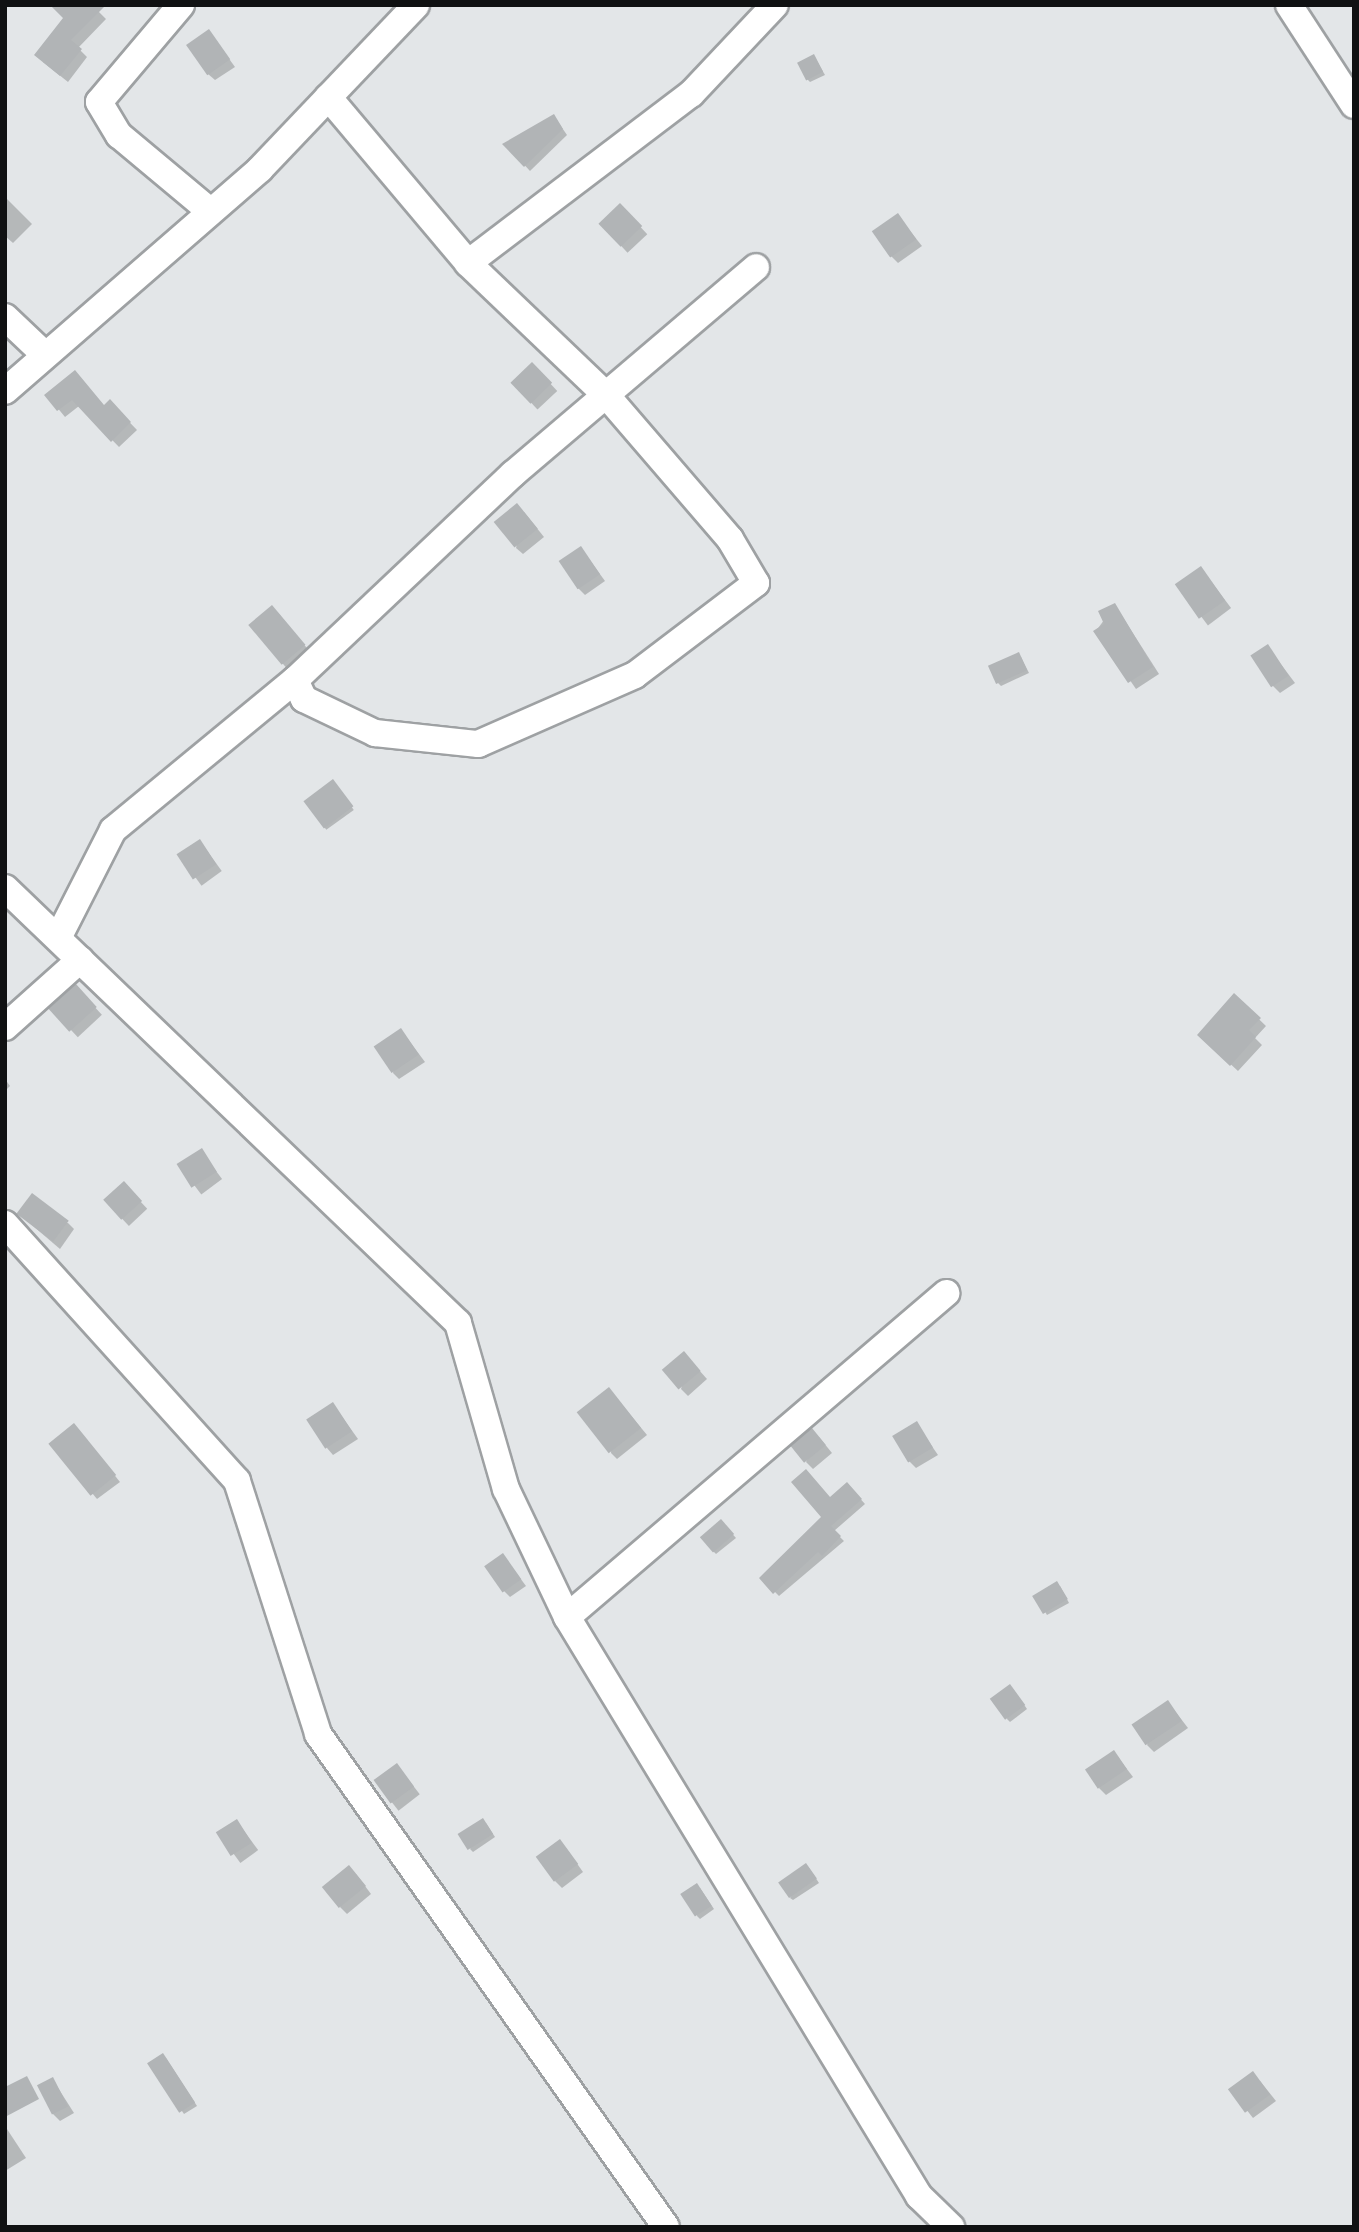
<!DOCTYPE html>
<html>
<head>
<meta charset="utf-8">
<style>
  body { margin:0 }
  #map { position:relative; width:1359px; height:2232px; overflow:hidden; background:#e3e6e8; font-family:"Crimson Pro",serif }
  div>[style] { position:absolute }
  .shadow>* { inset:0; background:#0003; transform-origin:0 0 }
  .building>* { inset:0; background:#b1b4b6; transform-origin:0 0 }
  .roads { filter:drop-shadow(2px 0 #9ea1a3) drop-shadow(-2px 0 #9ea1a3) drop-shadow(0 2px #9ea1a3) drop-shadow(0 -2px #9ea1a3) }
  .street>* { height:26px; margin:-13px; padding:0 13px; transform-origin:13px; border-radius:13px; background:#fff }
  span { translate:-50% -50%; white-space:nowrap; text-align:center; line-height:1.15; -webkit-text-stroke:6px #fff; paint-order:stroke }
  .frame { position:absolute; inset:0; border:7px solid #101112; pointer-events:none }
</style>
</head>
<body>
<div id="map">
  <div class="shadow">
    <i style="clip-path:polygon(92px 5px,106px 19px,78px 48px,87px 57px,68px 82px,43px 62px)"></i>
    <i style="clip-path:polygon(209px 31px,235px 67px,215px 80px,208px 74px)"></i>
    <i style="clip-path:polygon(814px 56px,825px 75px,810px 82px,807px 79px)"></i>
    <i style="clip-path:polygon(554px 116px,567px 135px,530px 171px,505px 144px)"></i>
    <i style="clip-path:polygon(5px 197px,32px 224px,13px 243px,5px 236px)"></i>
    <i style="left:620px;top:205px;width:40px;height:27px;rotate:47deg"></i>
    <i style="clip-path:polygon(898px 216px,922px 246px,898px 263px,891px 256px)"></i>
    <i style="left:532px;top:364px;width:37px;height:27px;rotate:47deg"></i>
    <i style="clip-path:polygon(75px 373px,105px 407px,110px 402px,137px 430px,119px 447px,79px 406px,65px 417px,47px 395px)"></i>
    <i style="clip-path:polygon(524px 512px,544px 537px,523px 554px,516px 548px)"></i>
    <i style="clip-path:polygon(581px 548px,605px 581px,585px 595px,578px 588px)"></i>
    <i style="left:1201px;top:568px;width:50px;height:29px;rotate:53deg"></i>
    <i style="clip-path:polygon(1115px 605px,1159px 674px,1136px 689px,1096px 631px)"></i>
    <i style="clip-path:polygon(279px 614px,311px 653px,289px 671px,250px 625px)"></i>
    <i style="clip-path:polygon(1268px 647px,1295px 683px,1280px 693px,1273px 686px)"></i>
    <i style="clip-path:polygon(1021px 657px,1029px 673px,1001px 686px,998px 683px)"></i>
    <i style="left:335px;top:784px;width:32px;height:34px;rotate:54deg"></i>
    <i style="left:200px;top:841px;width:37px;height:25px;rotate:54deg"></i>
    <i style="left:76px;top:987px;width:38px;height:33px;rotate:47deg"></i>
    <i style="clip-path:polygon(1235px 996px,1266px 1026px,1255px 1038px,1262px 1045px,1238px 1071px,1199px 1035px)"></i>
    <i style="clip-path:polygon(401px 1030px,425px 1062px,399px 1079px,393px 1073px)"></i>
    <i style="clip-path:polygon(5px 1079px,10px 1086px,5px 1091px)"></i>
    <i style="left:201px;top:1151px;width:35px;height:26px;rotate:53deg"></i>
    <i style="left:124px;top:1184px;width:34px;height:25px;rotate:47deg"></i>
    <i style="clip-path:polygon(26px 1220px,68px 1223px,74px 1229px,60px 1249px)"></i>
    <i style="clip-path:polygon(690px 1360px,707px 1379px,688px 1396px,681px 1389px)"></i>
    <i style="clip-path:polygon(615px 1396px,647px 1435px,617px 1459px,611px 1453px)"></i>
    <i style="clip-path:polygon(333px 1404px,358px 1439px,333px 1455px,327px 1448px)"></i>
    <i style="clip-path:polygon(916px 1423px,938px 1455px,916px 1468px,909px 1461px)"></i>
    <i style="clip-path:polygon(79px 1431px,120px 1482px,97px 1499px,92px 1493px)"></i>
    <i style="clip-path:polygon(819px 1437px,832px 1453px,813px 1469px,806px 1462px)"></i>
    <i style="clip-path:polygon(847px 1484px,865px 1504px,834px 1531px,844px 1541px,779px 1596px,761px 1578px,823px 1518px,830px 1499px)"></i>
    <i style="clip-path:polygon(721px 1521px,736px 1538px,716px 1554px,713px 1551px)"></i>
    <i style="clip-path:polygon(503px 1555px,526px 1586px,510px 1597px,504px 1591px)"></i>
    <i style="clip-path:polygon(1060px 1586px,1069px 1603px,1047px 1615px,1035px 1595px)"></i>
    <i style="clip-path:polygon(1013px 1689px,1027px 1709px,1010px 1722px,1007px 1719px)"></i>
    <i style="clip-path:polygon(1168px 1702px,1188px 1728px,1154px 1752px,1147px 1745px)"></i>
    <i style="clip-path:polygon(1114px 1752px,1133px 1777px,1106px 1795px,1099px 1788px)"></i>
    <i style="left:397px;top:1765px;width:37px;height:27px;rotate:52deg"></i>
    <i style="left:237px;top:1821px;width:36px;height:22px;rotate:54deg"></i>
    <i style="clip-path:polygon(486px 1823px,495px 1837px,473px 1852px,470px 1849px)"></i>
    <i style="clip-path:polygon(566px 1848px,583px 1872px,562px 1888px,555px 1881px)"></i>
    <i style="clip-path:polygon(809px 1868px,819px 1883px,793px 1900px,790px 1898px)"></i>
    <i style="clip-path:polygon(356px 1874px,371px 1894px,347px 1914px,340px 1907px)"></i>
    <i style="clip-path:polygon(700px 1888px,714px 1909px,700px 1919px,697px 1916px)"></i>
    <i style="clip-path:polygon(166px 2058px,197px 2106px,184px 2114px,150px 2064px)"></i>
    <i style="clip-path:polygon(53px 2080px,74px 2113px,60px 2121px,53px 2114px)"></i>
    <i style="clip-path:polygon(1260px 2081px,1276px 2101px,1253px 2118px,1231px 2090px)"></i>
    <i style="clip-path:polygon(5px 2126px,26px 2158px,5px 2171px)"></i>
  </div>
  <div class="building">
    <i style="clip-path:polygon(50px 5px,106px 5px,71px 40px,82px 49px,60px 76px,34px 55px,63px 18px)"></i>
    <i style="left:209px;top:29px;width:37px;height:28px;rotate:55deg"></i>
    <i style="left:814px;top:54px;width:20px;height:19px;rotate:63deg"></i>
    <i style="clip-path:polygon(554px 114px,563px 129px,524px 167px,502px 144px)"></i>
    <i style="left:620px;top:203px;width:32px;height:30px;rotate:46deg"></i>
    <i style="left:898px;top:213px;width:32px;height:32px;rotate:55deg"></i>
    <i style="left:532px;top:362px;width:29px;height:30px;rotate:46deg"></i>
    <i style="clip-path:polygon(75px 370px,104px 405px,110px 399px,131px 422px,111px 442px,72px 400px,57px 411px,44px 395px)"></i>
    <i style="left:517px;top:503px;width:33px;height:30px;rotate:51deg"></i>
    <i style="left:581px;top:546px;width:34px;height:27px;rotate:56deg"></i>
    <i style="left:1201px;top:566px;width:42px;height:32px;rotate:55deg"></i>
    <i style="clip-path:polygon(1115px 603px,1153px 667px,1128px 683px,1093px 631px,1104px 624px,1098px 611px)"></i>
    <i style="left:272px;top:605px;width:52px;height:31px;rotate:50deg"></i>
    <i style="left:1268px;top:644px;width:38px;height:21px;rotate:57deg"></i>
    <i style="left:1019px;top:652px;width:20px;height:34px;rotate:66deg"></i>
    <i style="left:333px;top:779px;width:34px;height:37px;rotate:53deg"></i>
    <i style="left:200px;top:839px;width:30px;height:28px;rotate:57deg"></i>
    <i style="left:76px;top:984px;width:31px;height:37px;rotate:48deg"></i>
    <i style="clip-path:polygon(1234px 993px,1261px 1018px,1249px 1030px,1256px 1037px,1230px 1066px,1197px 1035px)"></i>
    <i style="left:401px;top:1028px;width:32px;height:33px;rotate:56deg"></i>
    <i style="left:202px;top:1148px;width:28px;height:30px;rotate:58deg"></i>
    <i style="left:124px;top:1181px;width:27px;height:28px;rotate:48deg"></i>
    <i style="left:32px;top:1193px;width:46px;height:26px;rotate:37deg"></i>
    <i style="left:684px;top:1351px;width:26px;height:29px;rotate:50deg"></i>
    <i style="left:609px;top:1387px;width:52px;height:41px;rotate:52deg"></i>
    <i style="left:333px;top:1402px;width:35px;height:32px;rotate:57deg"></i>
    <i style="left:917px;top:1421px;width:31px;height:29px;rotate:59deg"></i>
    <i style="left:74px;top:1423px;width:67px;height:33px;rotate:51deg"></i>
    <i style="left:812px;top:1428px;width:22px;height:28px;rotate:51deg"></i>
    <i style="clip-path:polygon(806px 1469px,830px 1497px,847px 1482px,862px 1499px,831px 1526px,841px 1536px,822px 1556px,818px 1552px,773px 1594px,759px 1578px,821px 1517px,791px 1482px)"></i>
    <i style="left:721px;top:1519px;width:20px;height:28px;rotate:49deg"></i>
    <i style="left:503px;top:1553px;width:32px;height:23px;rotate:55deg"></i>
    <i style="left:1057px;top:1581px;width:21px;height:29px;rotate:59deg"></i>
    <i style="left:1010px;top:1684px;width:26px;height:25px;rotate:54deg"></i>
    <i style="left:1168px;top:1700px;width:25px;height:44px;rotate:56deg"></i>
    <i style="left:1114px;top:1750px;width:23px;height:35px;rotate:56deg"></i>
    <i style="left:397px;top:1763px;width:29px;height:29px;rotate:54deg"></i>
    <i style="left:483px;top:1818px;width:19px;height:30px;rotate:58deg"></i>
    <i style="left:237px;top:1819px;width:28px;height:25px;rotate:58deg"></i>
    <i style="left:560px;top:1839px;width:31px;height:30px;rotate:54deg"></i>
    <i style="left:806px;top:1863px;width:19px;height:34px;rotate:55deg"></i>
    <i style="left:349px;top:1865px;width:27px;height:35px;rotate:51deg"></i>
    <i style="left:697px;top:1883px;width:27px;height:20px;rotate:57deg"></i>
    <i style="left:163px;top:2053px;width:59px;height:19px;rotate:57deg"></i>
    <i style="left:1253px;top:2071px;width:29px;height:31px;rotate:54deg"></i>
    <i style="clip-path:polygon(27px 2076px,39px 2099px,5px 2117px,5px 2087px)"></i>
    <i style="left:53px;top:2077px;width:33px;height:18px;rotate:63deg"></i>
  </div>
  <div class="roads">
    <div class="street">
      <i style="left:181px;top:5px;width:127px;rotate:130.2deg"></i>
      <i style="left:99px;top:102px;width:39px;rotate:59deg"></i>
      <i style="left:119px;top:135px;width:119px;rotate:39.9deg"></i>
      <i style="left:1289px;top:5px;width:119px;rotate:57deg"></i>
      <i style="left:468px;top:263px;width:280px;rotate:-37.2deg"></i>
      <i style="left:691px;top:94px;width:122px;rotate:-46.7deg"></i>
      <i style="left:5px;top:317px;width:52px;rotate:43.5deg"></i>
      <i style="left:5px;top:391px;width:338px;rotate:-41deg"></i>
      <i style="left:260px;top:169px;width:226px;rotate:-46.4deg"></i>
      <i style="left:295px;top:680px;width:21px;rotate:65deg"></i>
      <i style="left:304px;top:699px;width:79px;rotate:25.6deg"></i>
      <i style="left:375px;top:733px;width:104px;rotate:6.1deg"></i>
      <i style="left:478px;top:744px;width:171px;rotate:-23.7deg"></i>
      <i style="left:635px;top:675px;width:152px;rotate:-37.2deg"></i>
      <i style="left:756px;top:583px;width:51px;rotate:-120.6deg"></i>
      <i style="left:730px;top:539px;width:187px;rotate:-130.7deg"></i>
      <i style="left:608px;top:397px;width:194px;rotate:-136.3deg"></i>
      <i style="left:468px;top:263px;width:217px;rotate:-130.1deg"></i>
      <i style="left:5px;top:888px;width:628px;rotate:43.84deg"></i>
      <i style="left:458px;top:1323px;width:173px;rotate:73.9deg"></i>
      <i style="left:506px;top:1489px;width:142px;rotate:64.5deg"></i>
      <i style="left:567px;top:1617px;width:678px;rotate:58.7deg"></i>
      <i style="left:919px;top:2196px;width:45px;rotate:44.1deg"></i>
      <i style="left:58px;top:938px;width:121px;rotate:-63deg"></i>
      <i style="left:113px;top:830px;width:236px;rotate:-39.5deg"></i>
      <i style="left:295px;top:680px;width:300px;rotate:-43.4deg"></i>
      <i style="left:513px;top:474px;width:319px;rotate:-40.4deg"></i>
      <i style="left:5px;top:1027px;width:101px;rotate:-41.8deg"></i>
      <i style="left:5px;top:1224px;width:346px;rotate:47.9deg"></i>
      <i style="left:237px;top:1481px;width:266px;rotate:72.2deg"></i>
      <i style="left:318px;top:1734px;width:603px;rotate:54.78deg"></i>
      <i style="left:567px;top:1617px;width:499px;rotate:-40.5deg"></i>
    </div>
  </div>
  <div class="frame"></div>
</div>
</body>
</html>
